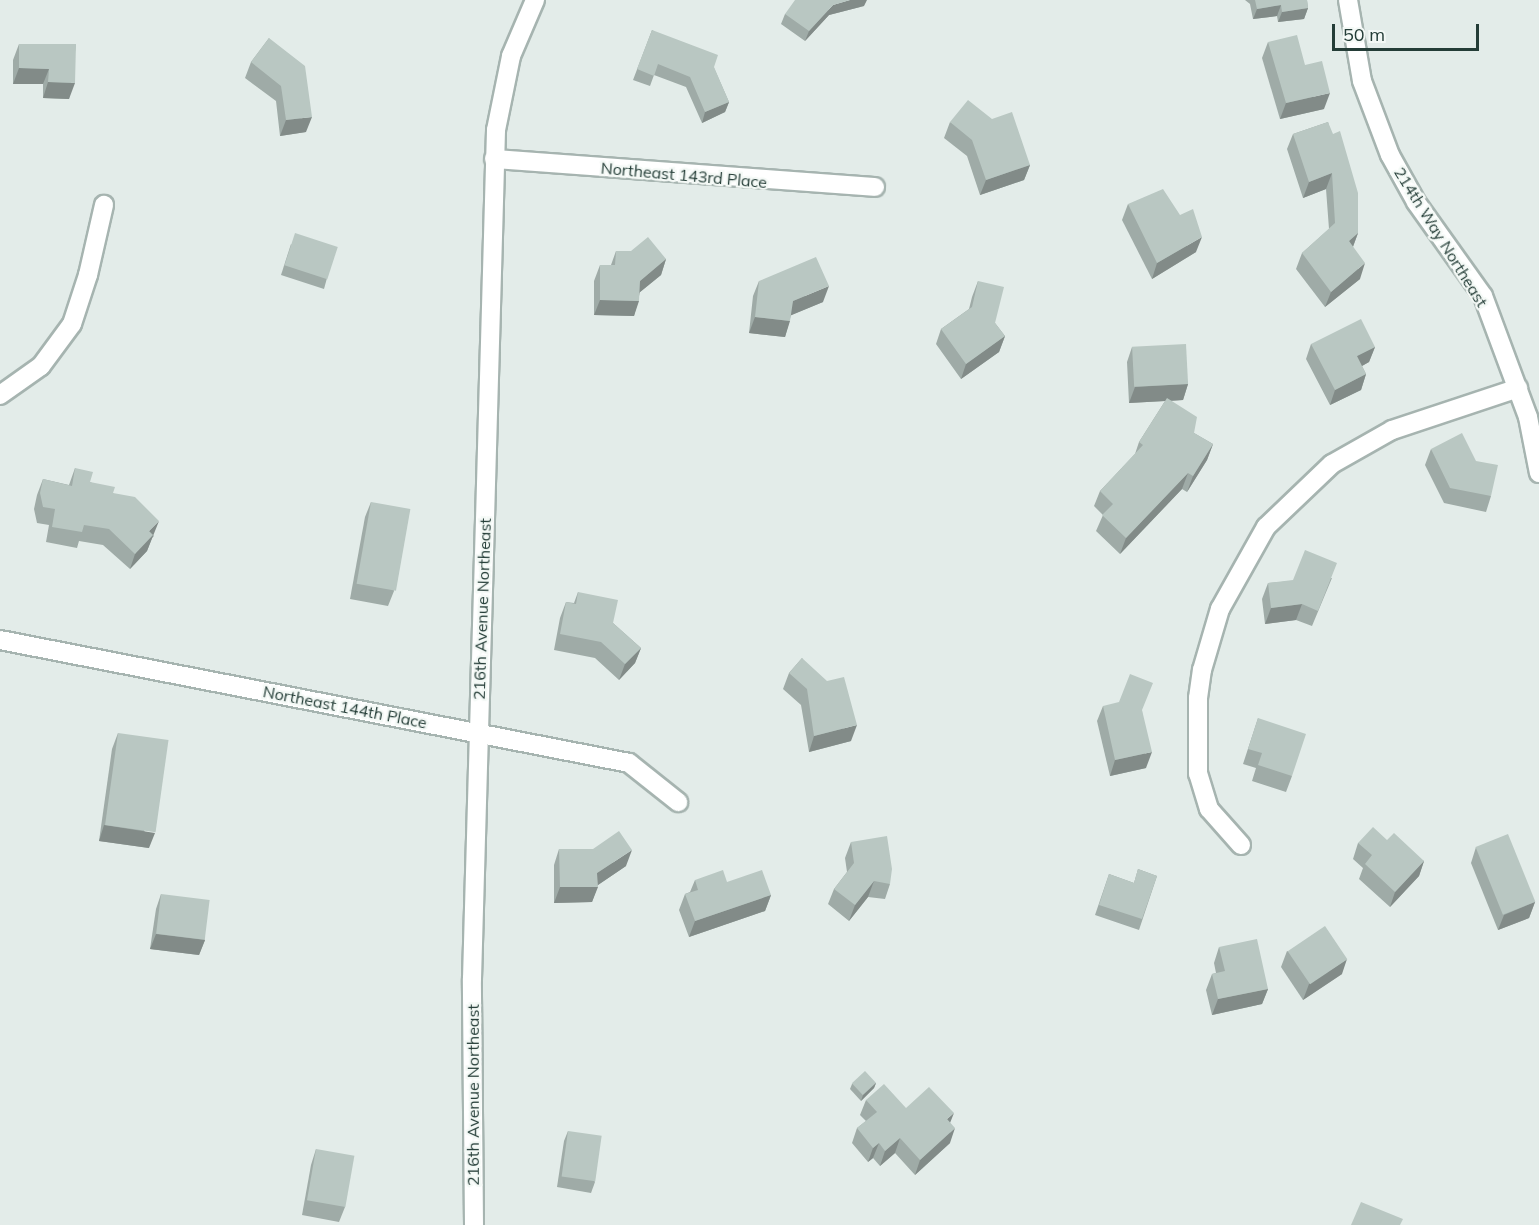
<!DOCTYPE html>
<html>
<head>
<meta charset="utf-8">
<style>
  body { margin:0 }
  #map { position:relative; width:1539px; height:1225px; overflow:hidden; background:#e3ece9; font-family:Mulish,sans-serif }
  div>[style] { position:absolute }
  .roads { filter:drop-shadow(2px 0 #a6b4b0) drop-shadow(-2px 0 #a6b4b0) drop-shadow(0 2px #a6b4b0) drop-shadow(0 -2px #a6b4b0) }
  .street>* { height:18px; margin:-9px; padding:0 9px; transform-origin:9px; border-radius:9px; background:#fff }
  .secondary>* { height:18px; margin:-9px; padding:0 9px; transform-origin:9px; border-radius:9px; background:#fff }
  .wall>* { inset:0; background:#9faba7 }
  .shaded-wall>* { inset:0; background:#828b88 }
  .building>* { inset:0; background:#b9c7c2; transform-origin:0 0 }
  span { translate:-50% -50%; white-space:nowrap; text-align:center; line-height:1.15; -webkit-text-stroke:4.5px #f4f9f6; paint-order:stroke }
  .street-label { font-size:16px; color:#243d37 }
  .scale { position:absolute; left:1332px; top:24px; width:147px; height:27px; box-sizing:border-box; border:3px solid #243d37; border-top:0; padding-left:8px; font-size:18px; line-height:21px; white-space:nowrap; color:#243d37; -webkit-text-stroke:4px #f4f9f6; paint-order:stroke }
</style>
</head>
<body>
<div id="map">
  <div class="roads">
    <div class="street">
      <i style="left:1348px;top:0;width:82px;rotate:80.2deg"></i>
      <i style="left:1362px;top:81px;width:79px;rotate:69.3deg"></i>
      <i style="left:1390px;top:155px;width:54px;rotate:61deg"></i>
      <i style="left:1416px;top:202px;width:115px;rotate:54.5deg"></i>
      <i style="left:1483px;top:296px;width:129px;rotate:69.6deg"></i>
      <i style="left:1528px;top:417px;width:57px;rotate:78.9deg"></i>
      <i style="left:494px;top:159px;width:382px;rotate:4.2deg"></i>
      <i style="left:0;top:395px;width:50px;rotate:-35.3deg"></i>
      <i style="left:41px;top:366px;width:52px;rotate:-53.6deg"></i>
      <i style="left:72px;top:324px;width:52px;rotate:-71.9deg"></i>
      <i style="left:88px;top:275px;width:72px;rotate:-77.1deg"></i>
      <i style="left:0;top:640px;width:641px;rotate:11.06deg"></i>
      <i style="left:629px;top:763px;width:63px;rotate:38.5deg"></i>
      <i style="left:1241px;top:845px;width:48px;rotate:-131.6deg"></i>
      <i style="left:1209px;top:809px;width:37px;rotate:-107deg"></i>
      <i style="left:1198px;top:774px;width:76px;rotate:-90deg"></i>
      <i style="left:1198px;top:698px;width:28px;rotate:-82deg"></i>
      <i style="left:1202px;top:670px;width:64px;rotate:-73.6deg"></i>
      <i style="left:1220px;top:609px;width:94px;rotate:-60.7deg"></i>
      <i style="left:1266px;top:527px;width:91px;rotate:-43.7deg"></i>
      <i style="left:1332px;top:464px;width:69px;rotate:-29.5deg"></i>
      <i style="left:1392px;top:430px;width:133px;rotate:-18.4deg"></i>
    </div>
    <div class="secondary">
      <i style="left:474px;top:1225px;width:246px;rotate:-90.5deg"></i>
      <i style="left:472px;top:979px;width:849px;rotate:-88.38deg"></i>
      <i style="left:496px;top:130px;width:76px;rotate:-78.5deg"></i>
      <i style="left:511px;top:56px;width:61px;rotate:-66.8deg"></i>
    </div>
  </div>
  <div class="wall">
    <i style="clip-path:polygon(1245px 0,1307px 0,1308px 8px,1304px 19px,1278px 22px,1277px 16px,1253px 19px,1250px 4px)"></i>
    <i style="clip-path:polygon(864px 6px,829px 15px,805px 41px,781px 24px,785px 14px)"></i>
    <i style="clip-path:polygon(652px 30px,714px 68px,729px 102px,725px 112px,702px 123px,686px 87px,654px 75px,650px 86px,633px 80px)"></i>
    <i style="clip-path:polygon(269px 38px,306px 132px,280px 136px,276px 101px,245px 78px,251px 62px)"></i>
    <i style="clip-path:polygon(1268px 42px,1324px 109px,1280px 119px,1262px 58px)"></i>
    <i style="clip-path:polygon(19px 44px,76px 44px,69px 99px,43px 98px,43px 84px,13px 84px,13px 60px)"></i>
    <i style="clip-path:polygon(950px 122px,1030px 165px,1024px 180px,980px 195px,967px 156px,944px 138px)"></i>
    <i style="clip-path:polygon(1328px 122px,1358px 233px,1353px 247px,1360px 279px,1325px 307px,1296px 269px,1302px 253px,1329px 229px,1326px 189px,1303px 198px,1287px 149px,1293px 134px)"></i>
    <i style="clip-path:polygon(1128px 204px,1196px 252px,1152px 279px,1122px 220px)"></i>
    <i style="clip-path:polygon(291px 244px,327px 278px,324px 289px,281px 275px)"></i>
    <i style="clip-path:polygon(616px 251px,666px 259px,661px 275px,640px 292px,634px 316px,594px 315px,594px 281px,600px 265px,611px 265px)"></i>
    <i style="clip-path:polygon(759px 281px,823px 302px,791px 315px,785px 337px,749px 333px,753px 296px)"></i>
    <i style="clip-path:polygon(978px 281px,995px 323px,1005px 336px,999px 352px,961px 379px,936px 344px,941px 329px,969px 309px,972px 297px)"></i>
    <i style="clip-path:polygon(1311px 344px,1375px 347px,1369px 362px,1362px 366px,1366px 374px,1361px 390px,1330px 405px,1306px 359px)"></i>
    <i style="clip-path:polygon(1132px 347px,1188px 384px,1183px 400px,1170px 401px,1194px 433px,1213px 444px,1207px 460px,1187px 492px,1182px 489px,1120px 554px,1096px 531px,1103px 515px,1094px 506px,1100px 491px,1135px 454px,1139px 442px,1165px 401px,1129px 403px,1127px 362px)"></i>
    <i style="clip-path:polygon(1431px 449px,1491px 496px,1486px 512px,1444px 503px,1425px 465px)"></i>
    <i style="clip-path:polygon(75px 468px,90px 482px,113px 493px,154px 536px,152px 538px,147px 551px,130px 569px,103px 545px,79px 541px,77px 548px,46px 542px,49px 525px,37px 523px,34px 509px,37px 495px,43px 479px,69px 485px)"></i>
    <i style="clip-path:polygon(371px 502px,394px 591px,388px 606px,350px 599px,365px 517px)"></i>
    <i style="clip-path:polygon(1332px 578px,1312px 626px,1296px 620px,1265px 624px,1262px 599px,1268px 583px)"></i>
    <i style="clip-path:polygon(578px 592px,613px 623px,641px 648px,635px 663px,619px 680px,595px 658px,554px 650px,560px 618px,566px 602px,574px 603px)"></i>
    <i style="clip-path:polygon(802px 658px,851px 741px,809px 752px,801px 705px,783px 689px,789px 673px)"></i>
    <i style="clip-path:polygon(1103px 706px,1142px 711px,1146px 768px,1110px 776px,1097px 721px)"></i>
    <i style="clip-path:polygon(1258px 718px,1292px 776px,1286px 792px,1252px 781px,1256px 768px,1243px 764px)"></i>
    <i style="clip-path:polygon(118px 733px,149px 848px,99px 841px,112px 749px)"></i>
    <i style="clip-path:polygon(1387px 840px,1424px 861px,1419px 876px,1390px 907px,1359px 879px,1363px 868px,1353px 859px,1358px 843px)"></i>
    <i style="clip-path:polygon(851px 842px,890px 884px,885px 899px,868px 897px,849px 921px,828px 904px,834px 889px,847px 872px,845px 858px)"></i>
    <i style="clip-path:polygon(1476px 847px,1535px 902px,1529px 918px,1498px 930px,1471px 863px)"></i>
    <i style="clip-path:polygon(559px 849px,626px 866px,598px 885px,592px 902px,554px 903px,554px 865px)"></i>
    <i style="clip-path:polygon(1138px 869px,1157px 876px,1139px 930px,1095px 915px,1109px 874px,1134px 883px)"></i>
    <i style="clip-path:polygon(695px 880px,771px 895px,765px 911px,689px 937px,679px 910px,685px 894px,690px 892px)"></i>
    <i style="clip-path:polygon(161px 894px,205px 940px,199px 955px,150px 949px,156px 909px)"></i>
    <i style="clip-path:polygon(1219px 947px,1268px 989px,1262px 1004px,1212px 1015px,1206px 990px,1212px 974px,1216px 973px,1214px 963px)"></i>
    <i style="clip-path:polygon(1287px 951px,1342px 974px,1303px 1000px,1281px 967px)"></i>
    <i style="clip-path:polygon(876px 1083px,874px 1088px,861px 1101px,850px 1089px,852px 1084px)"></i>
    <i style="clip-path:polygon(866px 1100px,950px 1122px,950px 1143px,915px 1175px,895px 1153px,880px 1166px,873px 1158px,868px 1162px,852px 1143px,857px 1128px,866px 1121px,860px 1115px)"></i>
    <i style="clip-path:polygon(568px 1131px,595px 1182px,591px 1193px,557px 1187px,564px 1141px)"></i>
    <i style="clip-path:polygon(316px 1149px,345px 1207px,339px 1222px,302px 1215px,311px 1165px)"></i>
  </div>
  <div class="shaded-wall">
    <i style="clip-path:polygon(850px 0,867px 0,864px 6px,829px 15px,805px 41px,809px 31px,833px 5px)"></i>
    <i style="clip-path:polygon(1281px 5px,1277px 16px,1253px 19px,1257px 9px)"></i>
    <i style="clip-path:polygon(1308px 8px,1304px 19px,1278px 22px,1282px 12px)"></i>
    <i style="clip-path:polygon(19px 68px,49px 69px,43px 84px,13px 84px)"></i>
    <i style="clip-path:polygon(48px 82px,75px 83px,69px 99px,43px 98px)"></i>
    <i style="clip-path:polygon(1330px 93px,1324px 109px,1280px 119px,1286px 103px)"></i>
    <i style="clip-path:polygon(729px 102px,725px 112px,702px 123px,705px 112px)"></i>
    <i style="clip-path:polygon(312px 117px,306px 132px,280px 136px,286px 120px)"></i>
    <i style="clip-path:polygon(1030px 165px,1024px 180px,980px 195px,986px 180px)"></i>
    <i style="clip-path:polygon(1332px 173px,1326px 189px,1303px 198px,1309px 182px)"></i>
    <i style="clip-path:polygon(1358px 233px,1352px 249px,1349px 241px)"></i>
    <i style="clip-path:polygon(1202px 237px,1196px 252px,1152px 279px,1157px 263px)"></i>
    <i style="clip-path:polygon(666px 259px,661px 275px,634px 297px,640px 281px)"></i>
    <i style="clip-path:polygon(1365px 263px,1360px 279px,1325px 307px,1331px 292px)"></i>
    <i style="clip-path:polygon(829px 286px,823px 302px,787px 317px,793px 301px)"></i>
    <i style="clip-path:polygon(600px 300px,639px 301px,634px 316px,594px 315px)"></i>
    <i style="clip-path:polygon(755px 317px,790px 321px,785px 337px,749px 333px)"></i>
    <i style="clip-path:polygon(1005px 336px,999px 352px,961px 379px,966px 364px)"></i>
    <i style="clip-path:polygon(1375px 347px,1369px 362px,1351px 372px,1357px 356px)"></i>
    <i style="clip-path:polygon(1366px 374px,1361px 390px,1330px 405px,1335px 390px)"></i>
    <i style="clip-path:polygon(1188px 384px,1183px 400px,1129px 403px,1135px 387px)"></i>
    <i style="clip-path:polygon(1213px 444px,1207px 460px,1187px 492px,1193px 476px)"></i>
    <i style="clip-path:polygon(1188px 473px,1182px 489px,1120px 554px,1126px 538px)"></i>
    <i style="clip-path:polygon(159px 521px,147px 551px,130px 569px,135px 554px,149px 531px)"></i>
    <i style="clip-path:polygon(1302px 604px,1296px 620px,1265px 624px,1271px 608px)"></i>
    <i style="clip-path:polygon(641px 648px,635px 663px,619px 680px,625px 664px)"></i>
    <i style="clip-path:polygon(857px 725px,851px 741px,809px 752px,814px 736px)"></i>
    <i style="clip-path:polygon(1152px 752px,1146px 768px,1110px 776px,1115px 760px)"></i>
    <i style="clip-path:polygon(104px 825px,155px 833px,149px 848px,99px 841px)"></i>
    <i style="clip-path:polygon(632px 850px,626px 866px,595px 887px,598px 887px,592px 902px,554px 903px,560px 887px,597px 873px)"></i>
    <i style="clip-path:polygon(1424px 861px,1419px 876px,1390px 907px,1395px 892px)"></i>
    <i style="clip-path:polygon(874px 881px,868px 897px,849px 921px,855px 905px)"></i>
    <i style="clip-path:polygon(771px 895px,765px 911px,689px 937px,695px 921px)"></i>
    <i style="clip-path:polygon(1535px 902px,1529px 918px,1498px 930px,1504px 915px)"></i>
    <i style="clip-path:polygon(156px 934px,205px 940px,199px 955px,150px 949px)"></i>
    <i style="clip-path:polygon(1347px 959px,1342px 974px,1303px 1000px,1309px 984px)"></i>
    <i style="clip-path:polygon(1268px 989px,1262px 1004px,1212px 1015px,1218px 999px)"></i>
    <i style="clip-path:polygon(876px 1083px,874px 1088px,861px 1101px,863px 1095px)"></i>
    <i style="clip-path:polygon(954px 1113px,948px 1128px,947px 1119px)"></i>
    <i style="clip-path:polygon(955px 1128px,950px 1143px,915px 1175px,920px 1160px)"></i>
    <i style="clip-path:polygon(900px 1138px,895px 1153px,880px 1166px,885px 1151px)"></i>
    <i style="clip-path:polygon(879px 1143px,873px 1158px,868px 1162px,873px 1148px)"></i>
  </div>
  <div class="building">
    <i style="clip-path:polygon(795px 0,850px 0,833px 5px,809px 31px,785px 14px)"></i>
    <i style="clip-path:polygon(1255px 0,1307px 0,1308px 8px,1282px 12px,1281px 5px,1257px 9px)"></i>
    <i style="clip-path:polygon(652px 30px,718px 55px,714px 67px,729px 102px,705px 112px,690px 77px,658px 64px,654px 76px,637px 69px)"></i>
    <i style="clip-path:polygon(1297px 35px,1305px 65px,1322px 61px,1330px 93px,1286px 103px,1268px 42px)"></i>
    <i style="clip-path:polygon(269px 38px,305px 66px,312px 117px,286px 120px,281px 86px,251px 62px)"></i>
    <i style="clip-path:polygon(19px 44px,76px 44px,75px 83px,48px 82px,49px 69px,19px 68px)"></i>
    <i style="clip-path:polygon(968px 100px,992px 119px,1012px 112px,1030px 165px,986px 180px,972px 140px,950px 122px)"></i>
    <i style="clip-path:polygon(1328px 122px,1333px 134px,1340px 131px,1358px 193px,1358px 233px,1349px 241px,1365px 263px,1331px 292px,1302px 253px,1335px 223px,1332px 173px,1309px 182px,1293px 134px)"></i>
    <i style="clip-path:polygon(1163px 189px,1180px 215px,1193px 209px,1202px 237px,1157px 263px,1128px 204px)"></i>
    <i style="left:295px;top:233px;width:45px;height:34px;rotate:18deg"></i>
    <i style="clip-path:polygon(648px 237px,666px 259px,640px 281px,639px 301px,600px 300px,600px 265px,615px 265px,616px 251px,631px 251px)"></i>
    <i style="clip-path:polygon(816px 257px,829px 286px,793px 301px,790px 321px,755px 317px,759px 281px)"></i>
    <i style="clip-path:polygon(978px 281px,1004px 287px,995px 323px,1005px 336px,966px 364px,941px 329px,972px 307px)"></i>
    <i style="clip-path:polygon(1361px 319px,1375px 347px,1357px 356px,1366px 374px,1335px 390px,1311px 344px)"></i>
    <i style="left:1186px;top:344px;width:40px;height:54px;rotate:87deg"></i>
    <i style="clip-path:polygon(1167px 398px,1197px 417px,1194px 433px,1213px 444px,1193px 476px,1188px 473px,1126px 538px,1102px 515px,1113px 504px,1100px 491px,1143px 445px,1139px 442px)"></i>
    <i style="clip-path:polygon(1462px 433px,1476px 461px,1498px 465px,1491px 496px,1450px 488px,1431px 449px)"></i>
    <i style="clip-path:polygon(75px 468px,93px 472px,90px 482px,115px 487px,113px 493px,135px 497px,159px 521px,149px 531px,153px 535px,135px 554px,109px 529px,84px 525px,82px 532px,52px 527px,55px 509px,43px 507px,40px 493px,43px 479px,72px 486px)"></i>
    <i style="left:371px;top:502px;width:40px;height:83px;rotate:10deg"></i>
    <i style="clip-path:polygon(1305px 550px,1337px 563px,1318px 611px,1302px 604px,1271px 608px,1268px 583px,1293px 580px)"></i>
    <i style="clip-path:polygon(578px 592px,618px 600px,613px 623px,641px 648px,625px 664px,601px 642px,560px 634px,566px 602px,576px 604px)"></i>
    <i style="clip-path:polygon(802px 658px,827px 681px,844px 677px,857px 725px,814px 736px,807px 689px,789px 673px)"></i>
    <i style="clip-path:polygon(1130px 674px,1153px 683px,1142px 710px,1152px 752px,1115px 760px,1103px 706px,1119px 702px)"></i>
    <i style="clip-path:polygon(1258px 718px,1306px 734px,1292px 776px,1258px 765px,1262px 753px,1248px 749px)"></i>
    <i style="left:118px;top:733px;width:51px;height:93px;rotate:8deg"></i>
    <i style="clip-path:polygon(1373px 827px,1387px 840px,1394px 833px,1424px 861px,1395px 892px,1365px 864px,1372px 855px,1358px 843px)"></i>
    <i style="clip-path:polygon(619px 831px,632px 850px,597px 873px,598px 887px,560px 887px,559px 849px,593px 849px)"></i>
    <i style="left:1508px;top:834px;width:73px;height:35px;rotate:68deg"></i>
    <i style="clip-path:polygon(887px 836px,892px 869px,890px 884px,874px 881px,855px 905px,834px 889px,854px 863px,851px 842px)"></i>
    <i style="clip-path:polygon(1138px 869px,1157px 876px,1142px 919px,1099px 905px,1109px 874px,1134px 883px)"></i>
    <i style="clip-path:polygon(723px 870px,727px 882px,762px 870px,771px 895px,695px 921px,685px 894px,698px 890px,695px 880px)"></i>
    <i style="left:161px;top:894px;width:49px;height:40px;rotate:7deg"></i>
    <i style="left:1325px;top:926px;width:40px;height:45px;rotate:56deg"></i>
    <i style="clip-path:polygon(1257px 939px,1268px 989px,1218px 999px,1212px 974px,1225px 971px,1219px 947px)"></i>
    <i style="left:865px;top:1071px;width:16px;height:18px;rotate:47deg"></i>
    <i style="clip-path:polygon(884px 1084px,906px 1108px,929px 1087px,954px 1113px,947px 1119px,955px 1128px,920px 1160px,900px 1138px,885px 1151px,879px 1143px,873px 1148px,857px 1128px,877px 1112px,866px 1100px)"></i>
    <i style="left:568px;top:1131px;width:34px;height:46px;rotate:8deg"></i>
    <i style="left:316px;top:1149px;width:39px;height:52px;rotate:10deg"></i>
    <i style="clip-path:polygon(1361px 1202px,1403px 1219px,1400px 1225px,1351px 1225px)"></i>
  </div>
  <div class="street-label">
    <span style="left:684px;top:175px;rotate:5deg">Northeast 143rd Place</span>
    <span style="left:1441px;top:237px;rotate:58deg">214th Way Northeast</span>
    <span style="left:482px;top:609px;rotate:-88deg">216th Avenue Northeast</span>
    <span style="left:345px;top:707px;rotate:11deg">Northeast 144th Place</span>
    <span style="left:473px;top:1095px;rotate:-90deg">216th Avenue Northeast</span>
  </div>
  <div class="scale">50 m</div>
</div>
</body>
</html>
